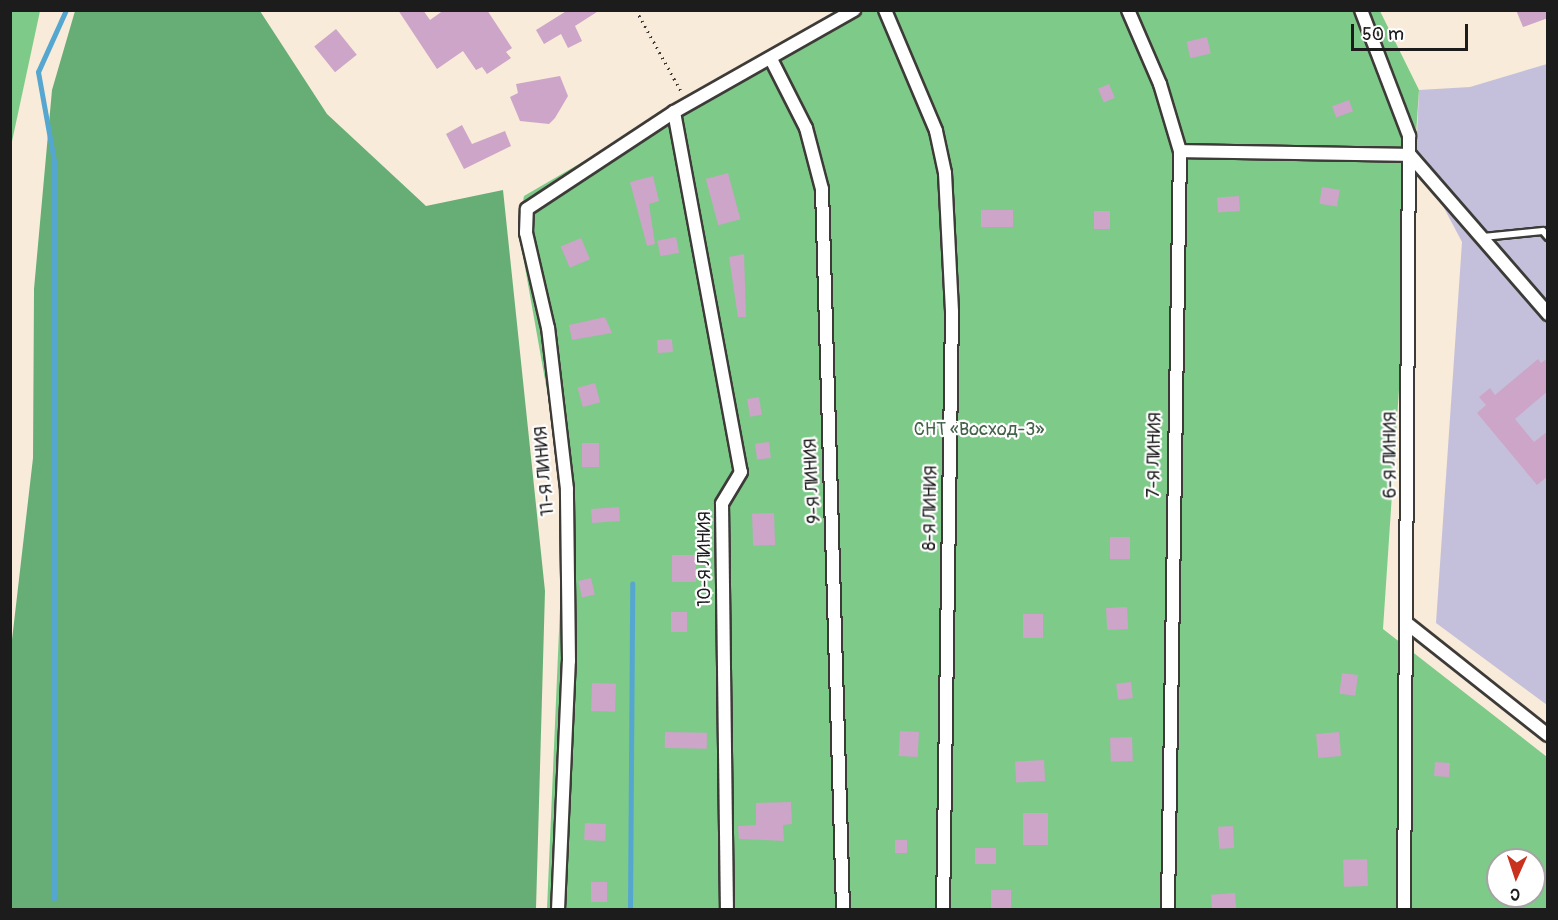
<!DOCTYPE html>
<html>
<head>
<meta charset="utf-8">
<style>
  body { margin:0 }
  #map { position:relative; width:1558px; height:920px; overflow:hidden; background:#f8ebd9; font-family:Pangolin,sans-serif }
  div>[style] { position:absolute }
  .industrial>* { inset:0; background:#c4c0db }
  .green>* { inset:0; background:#7eca89 }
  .forest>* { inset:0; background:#66ae75 }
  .stream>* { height:4.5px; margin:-2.25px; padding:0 2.25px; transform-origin:2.25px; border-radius:2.25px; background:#55a7d0 }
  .building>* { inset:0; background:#cca5c8; transform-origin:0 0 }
  .path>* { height:3px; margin-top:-1.5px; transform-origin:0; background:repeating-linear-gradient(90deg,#3d3b38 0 1.5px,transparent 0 6px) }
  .roads { filter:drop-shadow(2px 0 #3d3b38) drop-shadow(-2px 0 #3d3b38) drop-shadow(0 2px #3d3b38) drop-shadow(0 -2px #3d3b38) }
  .lane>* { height:6px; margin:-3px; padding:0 3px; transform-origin:3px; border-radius:3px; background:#fff }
  .street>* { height:12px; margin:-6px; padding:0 6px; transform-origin:6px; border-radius:6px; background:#fff }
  span { translate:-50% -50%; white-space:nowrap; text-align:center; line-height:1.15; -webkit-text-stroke:4.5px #fff; paint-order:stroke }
  .park-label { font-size:18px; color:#436248 }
  .street-label { font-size:18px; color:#1c1c1c }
  .frame { position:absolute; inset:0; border:12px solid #1c1c1c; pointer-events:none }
  .north { position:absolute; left:1486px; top:848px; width:60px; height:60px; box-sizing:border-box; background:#fff; border:2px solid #a4a4a4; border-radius:50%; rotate:183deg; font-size:16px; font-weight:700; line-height:24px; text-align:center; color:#1c1c1c }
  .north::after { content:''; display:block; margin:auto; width:21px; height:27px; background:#c8321e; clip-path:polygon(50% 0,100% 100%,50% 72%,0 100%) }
  .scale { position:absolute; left:1351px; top:24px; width:117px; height:27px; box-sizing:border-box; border:3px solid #1c1c1c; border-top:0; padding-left:8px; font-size:18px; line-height:21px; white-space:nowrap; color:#1c1c1c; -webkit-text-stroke:4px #fff; paint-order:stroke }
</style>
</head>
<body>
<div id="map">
  <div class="industrial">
    <i style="clip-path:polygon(1547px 64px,1547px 705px,1436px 623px,1462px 242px,1416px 155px,1419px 90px,1470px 87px)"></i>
  </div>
  <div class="green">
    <i style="clip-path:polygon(11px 10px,40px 11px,11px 146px,10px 11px)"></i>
    <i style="clip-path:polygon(evenodd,842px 11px,1380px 11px,1419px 90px,1383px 629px,1547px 757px,1547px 909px,547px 909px,565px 492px,518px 228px,524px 196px,842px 11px,1498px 860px,1534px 860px,1534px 896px,1498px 896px,1498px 860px)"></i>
  </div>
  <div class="forest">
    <i style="clip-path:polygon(75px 11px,260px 11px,327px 114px,426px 206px,503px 190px,545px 591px,536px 909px,11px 909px,10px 657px,33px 458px,34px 289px,52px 90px)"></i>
  </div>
  <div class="stream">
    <i style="left:54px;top:899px;width:738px;rotate:-90deg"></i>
    <i style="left:54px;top:161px;width:90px;rotate:-100.2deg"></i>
    <i style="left:38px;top:72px;width:68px;rotate:-65.7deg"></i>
    <i style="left:630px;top:910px;width:326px;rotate:-89.6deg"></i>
  </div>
  <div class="building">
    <i style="clip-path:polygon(398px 10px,423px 10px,430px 20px,444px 10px,487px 10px,512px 48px,506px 52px,511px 58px,487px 74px,482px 67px,476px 70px,463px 51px,437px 69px)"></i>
    <i style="clip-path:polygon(568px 10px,600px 10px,575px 26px,582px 41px,568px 48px,561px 34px,544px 44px,536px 30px)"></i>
    <i style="clip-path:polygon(1516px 10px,1548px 10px,1548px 18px,1523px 27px)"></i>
    <i style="left:336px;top:29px;width:33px;height:28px;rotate:51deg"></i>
    <i style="left:1207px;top:37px;width:17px;height:21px;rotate:77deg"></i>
    <i style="clip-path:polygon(560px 76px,568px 96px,555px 118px,549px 124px,520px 121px,510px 97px,518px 93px,516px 84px)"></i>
    <i style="left:1109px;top:84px;width:15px;height:12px;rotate:67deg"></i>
    <i style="left:1349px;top:100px;width:12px;height:18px;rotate:70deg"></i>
    <i style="clip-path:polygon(462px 125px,472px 144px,505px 131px,511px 146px,464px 169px,446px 134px)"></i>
    <i style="left:728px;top:173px;width:48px;height:23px;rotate:75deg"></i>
    <i style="clip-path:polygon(653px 176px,659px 201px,649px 204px,655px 244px,647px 246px,630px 182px)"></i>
    <i style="left:1322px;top:187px;width:18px;height:17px;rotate:9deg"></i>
    <i style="left:1239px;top:196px;width:15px;height:22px;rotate:86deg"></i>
    <i style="left:981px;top:210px;width:32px;height:17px"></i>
    <i style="left:1094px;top:211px;width:16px;height:18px"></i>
    <i style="left:676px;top:237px;width:16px;height:19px;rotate:79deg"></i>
    <i style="left:581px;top:238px;width:23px;height:22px;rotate:67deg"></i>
    <i style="clip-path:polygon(744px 254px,746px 317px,738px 317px,729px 257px)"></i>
    <i style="clip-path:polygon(605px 317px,612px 333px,572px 340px,569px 325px)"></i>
    <i style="left:672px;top:339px;width:13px;height:15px;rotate:86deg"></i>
    <i style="clip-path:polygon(1548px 358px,1548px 391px,1515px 419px,1534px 442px,1548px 431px,1548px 476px,1537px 485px,1477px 413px,1486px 405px,1479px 397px,1490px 388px,1495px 395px,1538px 359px,1541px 363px)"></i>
    <i style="left:595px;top:383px;width:20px;height:18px;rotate:75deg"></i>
    <i style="left:759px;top:397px;width:18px;height:12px;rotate:81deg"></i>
    <i style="left:769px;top:442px;width:16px;height:14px;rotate:83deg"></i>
    <i style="left:582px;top:443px;width:17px;height:24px"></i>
    <i style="left:619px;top:507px;width:14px;height:28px;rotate:86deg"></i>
    <i style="left:774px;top:513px;width:32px;height:22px;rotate:88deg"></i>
    <i style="left:1110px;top:537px;width:20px;height:22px"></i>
    <i style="left:672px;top:555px;width:24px;height:27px"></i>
    <i style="left:591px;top:578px;width:17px;height:13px;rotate:77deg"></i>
    <i style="left:1127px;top:607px;width:22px;height:21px;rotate:87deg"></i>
    <i style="left:671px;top:612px;width:16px;height:20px"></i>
    <i style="left:1023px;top:614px;width:20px;height:24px"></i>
    <i style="left:1342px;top:673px;width:16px;height:21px;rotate:7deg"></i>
    <i style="left:1131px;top:682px;width:16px;height:15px;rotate:83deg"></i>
    <i style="left:592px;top:683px;width:24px;height:28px;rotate:2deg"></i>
    <i style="left:900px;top:731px;width:19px;height:25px;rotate:3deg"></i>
    <i style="left:665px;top:732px;width:42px;height:16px;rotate:1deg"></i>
    <i style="left:1339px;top:732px;width:24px;height:23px;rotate:85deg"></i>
    <i style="left:1132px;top:737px;width:24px;height:22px;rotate:88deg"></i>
    <i style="left:1044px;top:760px;width:21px;height:29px;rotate:87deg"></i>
    <i style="left:1435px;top:762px;width:15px;height:14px;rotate:4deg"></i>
    <i style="clip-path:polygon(791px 802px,792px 824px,783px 825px,784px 841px,739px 839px,738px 826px,756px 825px,756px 803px)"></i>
    <i style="left:1023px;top:813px;width:25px;height:32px"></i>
    <i style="left:585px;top:823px;width:21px;height:17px;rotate:3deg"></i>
    <i style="left:1233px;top:826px;width:22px;height:15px;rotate:87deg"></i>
    <i style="left:907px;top:840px;width:13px;height:12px;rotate:90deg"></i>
    <i style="left:975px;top:848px;width:21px;height:16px"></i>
    <i style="left:1367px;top:859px;width:27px;height:24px;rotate:88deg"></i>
    <i style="left:591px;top:882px;width:16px;height:20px"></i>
    <i style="left:991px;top:890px;width:20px;height:19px"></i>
    <i style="left:1235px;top:893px;width:16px;height:24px;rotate:86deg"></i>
  </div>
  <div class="path">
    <i style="left:636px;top:10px;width:95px;rotate:61deg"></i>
  </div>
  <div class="roads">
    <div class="lane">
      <i style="left:1483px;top:237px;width:60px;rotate:-5.7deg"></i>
      <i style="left:1543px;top:231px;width:8px;rotate:50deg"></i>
    </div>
    <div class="street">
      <i style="left:885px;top:10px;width:131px;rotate:67.1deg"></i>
      <i style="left:936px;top:131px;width:43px;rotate:77.9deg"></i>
      <i style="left:945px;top:173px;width:139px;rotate:87.1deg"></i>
      <i style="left:952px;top:312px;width:598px;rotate:90.86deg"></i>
      <i style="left:1128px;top:10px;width:81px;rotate:66.6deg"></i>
      <i style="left:1160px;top:84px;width:70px;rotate:73.4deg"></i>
      <i style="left:1180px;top:151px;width:759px;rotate:90.91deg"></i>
      <i style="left:1361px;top:10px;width:135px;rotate:69.1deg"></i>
      <i style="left:1409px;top:136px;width:774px;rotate:90.37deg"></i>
      <i style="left:772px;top:61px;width:75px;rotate:63.1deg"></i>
      <i style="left:806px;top:128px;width:63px;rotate:75.3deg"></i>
      <i style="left:822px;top:189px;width:721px;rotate:88.33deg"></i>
      <i style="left:674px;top:112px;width:366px;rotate:79.5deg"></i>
      <i style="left:741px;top:472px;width:37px;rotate:121deg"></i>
      <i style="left:722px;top:504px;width:406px;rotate:89.3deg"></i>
      <i style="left:1180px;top:151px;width:230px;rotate:1deg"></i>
      <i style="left:1410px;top:155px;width:211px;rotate:49deg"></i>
      <i style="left:1409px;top:625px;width:177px;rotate:38.4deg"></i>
      <i style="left:558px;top:910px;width:249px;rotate:-87.5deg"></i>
      <i style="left:569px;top:661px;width:172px;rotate:-90.7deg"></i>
      <i style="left:567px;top:489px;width:162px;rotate:-96.7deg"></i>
      <i style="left:548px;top:328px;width:98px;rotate:-103deg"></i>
      <i style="left:526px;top:233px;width:24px;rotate:-88deg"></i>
      <i style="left:527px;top:209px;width:176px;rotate:-33.4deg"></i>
      <i style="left:674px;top:112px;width:207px;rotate:-29.5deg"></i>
    </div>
  </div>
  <div class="park-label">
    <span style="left:979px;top:430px">СНТ «Восход-3»</span>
  </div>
  <div class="street-label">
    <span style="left:1155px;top:455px;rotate:-89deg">7-Я ЛИНИЯ</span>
    <span style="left:1391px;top:455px;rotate:-90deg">6-Я ЛИНИЯ</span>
    <span style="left:545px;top:471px;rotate:-95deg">11-Я ЛИНИЯ</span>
    <span style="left:813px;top:481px;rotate:-93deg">9-Я ЛИНИЯ</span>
    <span style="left:931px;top:508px;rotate:-89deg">8-Я ЛИНИЯ</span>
    <span style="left:705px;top:559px;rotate:-90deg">10-Я ЛИНИЯ</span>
  </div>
  <div class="frame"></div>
  <div class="north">С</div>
  <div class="scale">50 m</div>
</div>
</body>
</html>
